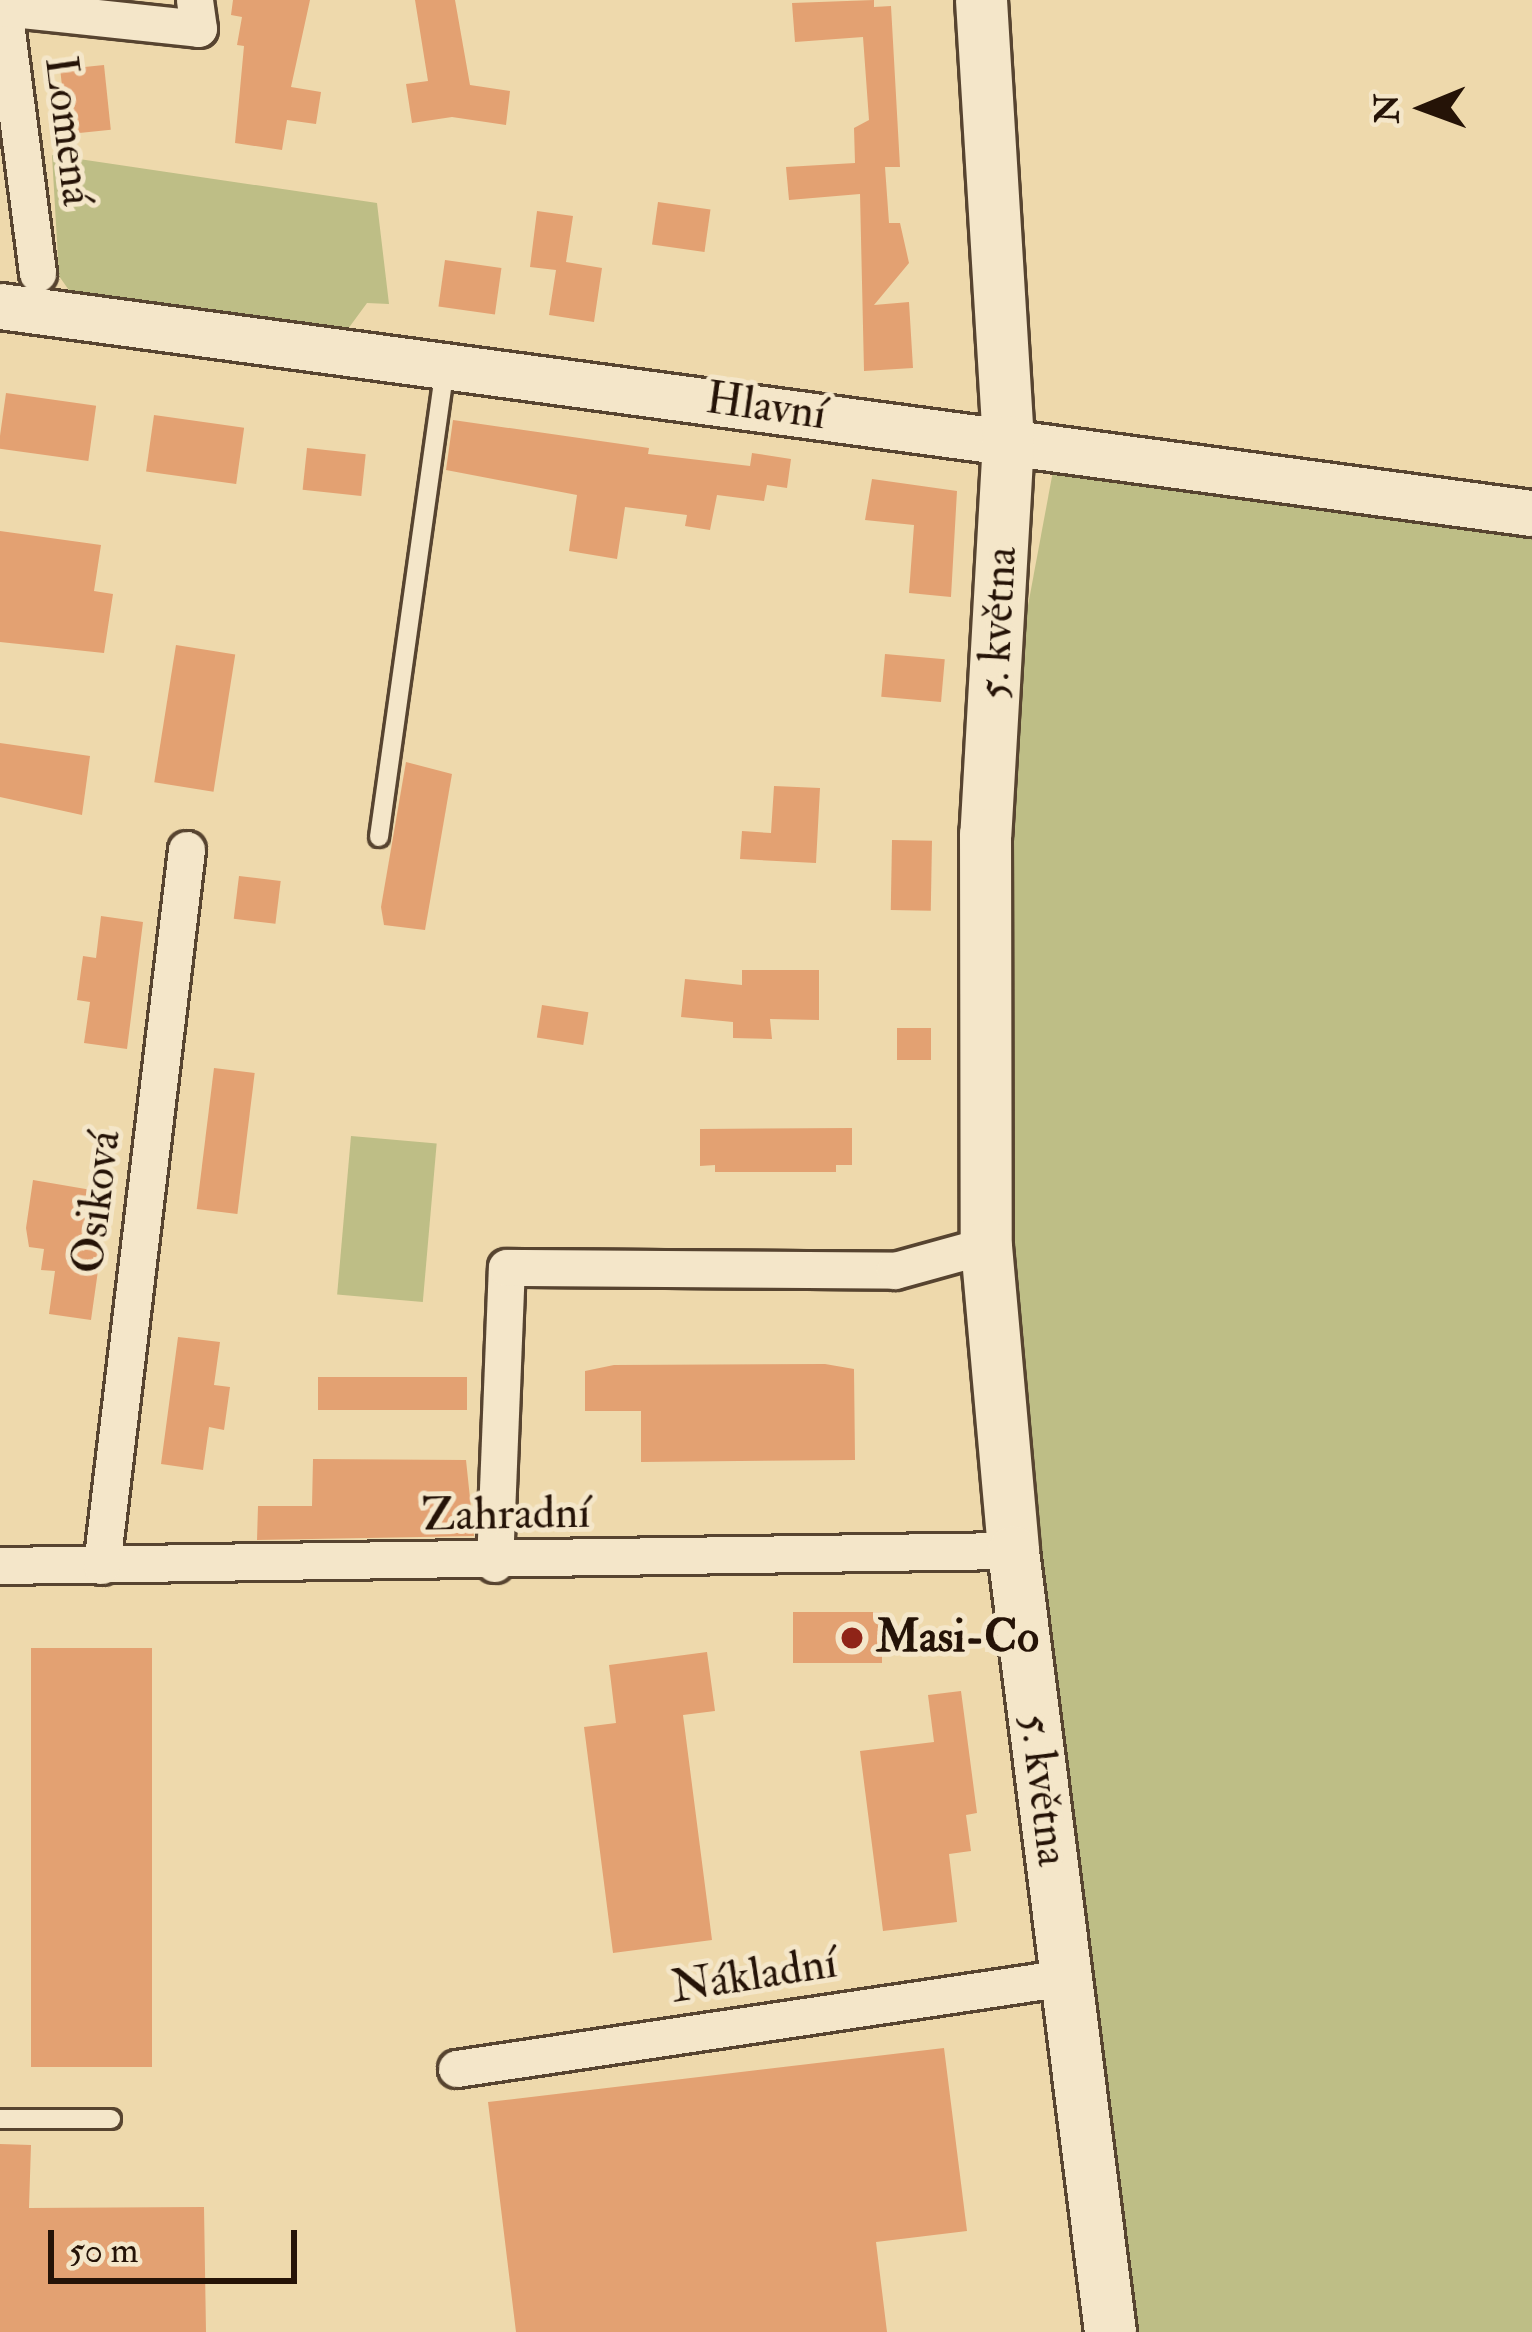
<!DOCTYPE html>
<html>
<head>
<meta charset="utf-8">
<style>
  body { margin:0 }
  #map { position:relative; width:1532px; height:2332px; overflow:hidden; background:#eed9ac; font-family:"IM FELL Double Pica",serif }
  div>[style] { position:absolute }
  .green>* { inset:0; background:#bebe86; transform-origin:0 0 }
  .building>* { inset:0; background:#e3a172; transform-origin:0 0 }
  .roads { filter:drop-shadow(3px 0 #574430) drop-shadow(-3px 0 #574430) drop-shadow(0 3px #574430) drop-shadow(0 -3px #574430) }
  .service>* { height:18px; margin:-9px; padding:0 9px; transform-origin:9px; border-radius:9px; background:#f4e6c9 }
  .minor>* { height:36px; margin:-18px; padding:0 18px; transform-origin:18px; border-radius:18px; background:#f4e6c9 }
  .tertiary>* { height:45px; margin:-22.5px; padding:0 22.5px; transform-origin:22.5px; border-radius:22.5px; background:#f4e6c9 }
  .secondary>* { height:51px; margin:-25.5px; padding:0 25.5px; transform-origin:25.5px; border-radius:25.5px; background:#f4e6c9 }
  .dots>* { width:33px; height:33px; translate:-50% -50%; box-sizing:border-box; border:6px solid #f4e6c9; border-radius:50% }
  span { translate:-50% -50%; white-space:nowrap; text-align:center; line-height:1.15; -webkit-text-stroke:10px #f4e6c9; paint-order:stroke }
  .street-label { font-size:45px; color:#251307 }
  .poi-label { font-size:45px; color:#251307; font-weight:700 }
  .left { translate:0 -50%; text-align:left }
  .north { position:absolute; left:1364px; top:48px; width:120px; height:120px; -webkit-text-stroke:9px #f4e6c9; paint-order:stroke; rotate:269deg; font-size:33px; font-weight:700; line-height:48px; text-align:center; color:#251307 }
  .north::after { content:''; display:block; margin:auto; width:42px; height:54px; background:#251307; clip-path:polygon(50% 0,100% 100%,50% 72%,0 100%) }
  .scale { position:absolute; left:48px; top:2230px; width:249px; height:54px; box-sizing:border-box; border:6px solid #251307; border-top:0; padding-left:15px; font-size:36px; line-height:42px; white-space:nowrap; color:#251307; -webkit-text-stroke:9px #f4e6c9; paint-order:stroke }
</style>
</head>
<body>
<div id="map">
  <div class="green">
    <i style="clip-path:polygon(52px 155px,377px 203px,389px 304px,367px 303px,345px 333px,73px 296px,59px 276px)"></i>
    <i style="clip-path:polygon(1053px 471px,1532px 530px,1532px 2332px,1127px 2332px,1003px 1278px,1005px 729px)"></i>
    <i style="left:351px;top:1136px;width:86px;height:159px;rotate:5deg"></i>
  </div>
  <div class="building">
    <i style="clip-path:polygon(233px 0,310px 0,291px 87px,321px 92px,316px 124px,287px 120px,282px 150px,235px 143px,244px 46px,237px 45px,242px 17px,231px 15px)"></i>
    <i style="clip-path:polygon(415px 0,455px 0,470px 85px,510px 91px,506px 125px,452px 117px,412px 123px,406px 84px,428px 81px)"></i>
    <i style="clip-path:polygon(874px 0,874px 7px,891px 6px,900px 167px,885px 167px,889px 223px,900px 223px,909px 263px,874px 305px,909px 302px,913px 368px,864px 371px,860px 194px,789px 200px,786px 167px,855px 163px,854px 128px,869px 120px,863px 37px,795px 42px,792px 3px)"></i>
    <i style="left:104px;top:65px;width:65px;height:44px;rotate:84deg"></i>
    <i style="left:658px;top:202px;width:53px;height:43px;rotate:8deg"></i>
    <i style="clip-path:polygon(537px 211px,573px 216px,566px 262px,602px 268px,594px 322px,549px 315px,556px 270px,530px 267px)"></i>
    <i style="left:445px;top:260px;width:57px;height:47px;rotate:8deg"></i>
    <i style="left:6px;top:393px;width:91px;height:56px;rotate:8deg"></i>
    <i style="left:154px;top:415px;width:91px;height:57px;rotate:8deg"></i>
    <i style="clip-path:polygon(453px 420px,649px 448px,648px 454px,750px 466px,752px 453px,791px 459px,787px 488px,767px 485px,764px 501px,717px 495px,710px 530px,685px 526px,687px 515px,625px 507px,617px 559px,569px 551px,577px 495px,446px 470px)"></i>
    <i style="left:307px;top:448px;width:59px;height:42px;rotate:6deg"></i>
    <i style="clip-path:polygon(872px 479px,957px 491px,951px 597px,909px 593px,914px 525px,865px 520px)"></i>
    <i style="clip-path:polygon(0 531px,101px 545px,94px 591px,113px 594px,104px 653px,0 642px)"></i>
    <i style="left:176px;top:645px;width:60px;height:139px;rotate:9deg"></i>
    <i style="left:885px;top:654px;width:60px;height:43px;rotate:5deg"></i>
    <i style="clip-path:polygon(0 743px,90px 756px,82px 815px,0 797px)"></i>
    <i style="clip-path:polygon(406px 762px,452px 774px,425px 930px,384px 925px,381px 907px)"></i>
    <i style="clip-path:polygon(774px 786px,820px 788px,816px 863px,740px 859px,742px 831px,771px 833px)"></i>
    <i style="left:892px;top:840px;width:40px;height:70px;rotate:1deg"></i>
    <i style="left:239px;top:876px;width:42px;height:43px;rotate:7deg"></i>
    <i style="clip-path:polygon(101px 916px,143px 922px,127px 1049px,84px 1043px,90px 1002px,77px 1000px,83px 956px,96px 958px)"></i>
    <i style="clip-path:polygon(742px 970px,819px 970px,819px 1020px,770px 1019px,772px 1039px,733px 1038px,733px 1022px,681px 1017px,685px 979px,742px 985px)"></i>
    <i style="left:542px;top:1005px;width:47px;height:33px;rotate:9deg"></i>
    <i style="left:897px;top:1028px;width:34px;height:32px"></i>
    <i style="left:214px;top:1068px;width:41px;height:142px;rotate:7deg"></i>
    <i style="clip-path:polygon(852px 1128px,852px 1165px,836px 1165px,836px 1172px,715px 1172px,715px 1165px,700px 1166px,700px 1129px)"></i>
    <i style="clip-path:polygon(33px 1180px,109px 1193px,91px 1320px,49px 1314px,55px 1271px,41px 1270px,44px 1249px,29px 1247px,26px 1228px)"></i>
    <i style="clip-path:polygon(178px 1337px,220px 1342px,214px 1385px,230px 1387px,224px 1430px,209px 1427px,203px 1470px,161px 1464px)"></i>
    <i style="clip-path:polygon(825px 1364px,854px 1369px,855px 1460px,641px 1462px,641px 1411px,585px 1411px,585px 1371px,614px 1365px)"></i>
    <i style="left:318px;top:1377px;width:149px;height:33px"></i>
    <i style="clip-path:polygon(313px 1459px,466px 1460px,474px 1536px,257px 1540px,258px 1506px,312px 1506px)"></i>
    <i style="left:882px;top:1612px;width:51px;height:89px;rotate:90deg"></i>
    <i style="left:152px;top:1648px;width:419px;height:121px;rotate:90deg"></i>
    <i style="clip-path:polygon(707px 1652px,715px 1711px,683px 1715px,712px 1940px,613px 1953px,584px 1727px,616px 1723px,609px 1665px)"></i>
    <i style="clip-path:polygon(961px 1691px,977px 1813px,966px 1815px,971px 1851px,949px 1854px,957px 1922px,883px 1931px,860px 1751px,934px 1742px,928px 1695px)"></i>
    <i style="clip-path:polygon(944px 2048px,967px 2231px,876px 2242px,887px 2332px,516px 2332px,488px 2102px)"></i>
    <i style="clip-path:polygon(0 2144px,31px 2145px,29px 2208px,204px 2207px,206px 2332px,0 2332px)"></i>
  </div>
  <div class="roads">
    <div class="service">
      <i style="left:379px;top:837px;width:475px;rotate:-82deg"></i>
      <i style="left:0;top:2119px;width:111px"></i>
    </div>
    <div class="minor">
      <i style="left:3px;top:0;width:276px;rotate:82.7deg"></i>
      <i style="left:4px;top:8px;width:196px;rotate:6.1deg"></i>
      <i style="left:199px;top:29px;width:29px;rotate:-98deg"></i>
      <i style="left:495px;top:1564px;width:296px;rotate:-87.7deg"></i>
      <i style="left:507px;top:1268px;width:388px;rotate:0.4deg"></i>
      <i style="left:895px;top:1271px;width:94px;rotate:-15.4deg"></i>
      <i style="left:0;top:1566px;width:1013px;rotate:-0.85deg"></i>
      <i style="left:102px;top:1566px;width:721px;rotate:-83.23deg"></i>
      <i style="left:457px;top:2069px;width:616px;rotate:-8.5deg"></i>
    </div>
    <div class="tertiary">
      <i style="left:0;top:306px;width:1546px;rotate:7.7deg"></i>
    </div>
    <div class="secondary">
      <i style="left:981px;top:0;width:442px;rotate:86.5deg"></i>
      <i style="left:1008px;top:441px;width:394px;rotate:93.3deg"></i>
      <i style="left:985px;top:834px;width:412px;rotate:89.9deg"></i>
      <i style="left:986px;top:1246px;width:306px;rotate:84.9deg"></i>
      <i style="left:1013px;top:1551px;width:787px;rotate:82.92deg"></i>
    </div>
  </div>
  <div class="dots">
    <i style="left:852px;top:1638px;background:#8f2418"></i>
  </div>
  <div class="street-label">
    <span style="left:68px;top:131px;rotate:83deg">Lomená</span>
    <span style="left:766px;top:407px;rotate:8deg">Hlavní</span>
    <span style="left:998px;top:623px;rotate:-87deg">5. května</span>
    <span style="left:97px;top:1202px;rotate:-83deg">Osiková</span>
    <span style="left:506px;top:1515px;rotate:-1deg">Zahradní</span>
    <span style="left:1043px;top:1790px;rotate:83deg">5. května</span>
    <span style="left:754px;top:1976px;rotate:-9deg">Nákladní</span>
  </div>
  <div class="poi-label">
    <span class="left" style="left:876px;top:1638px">Masi-Co</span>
  </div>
  <div class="north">N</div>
  <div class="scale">50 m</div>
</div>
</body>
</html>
